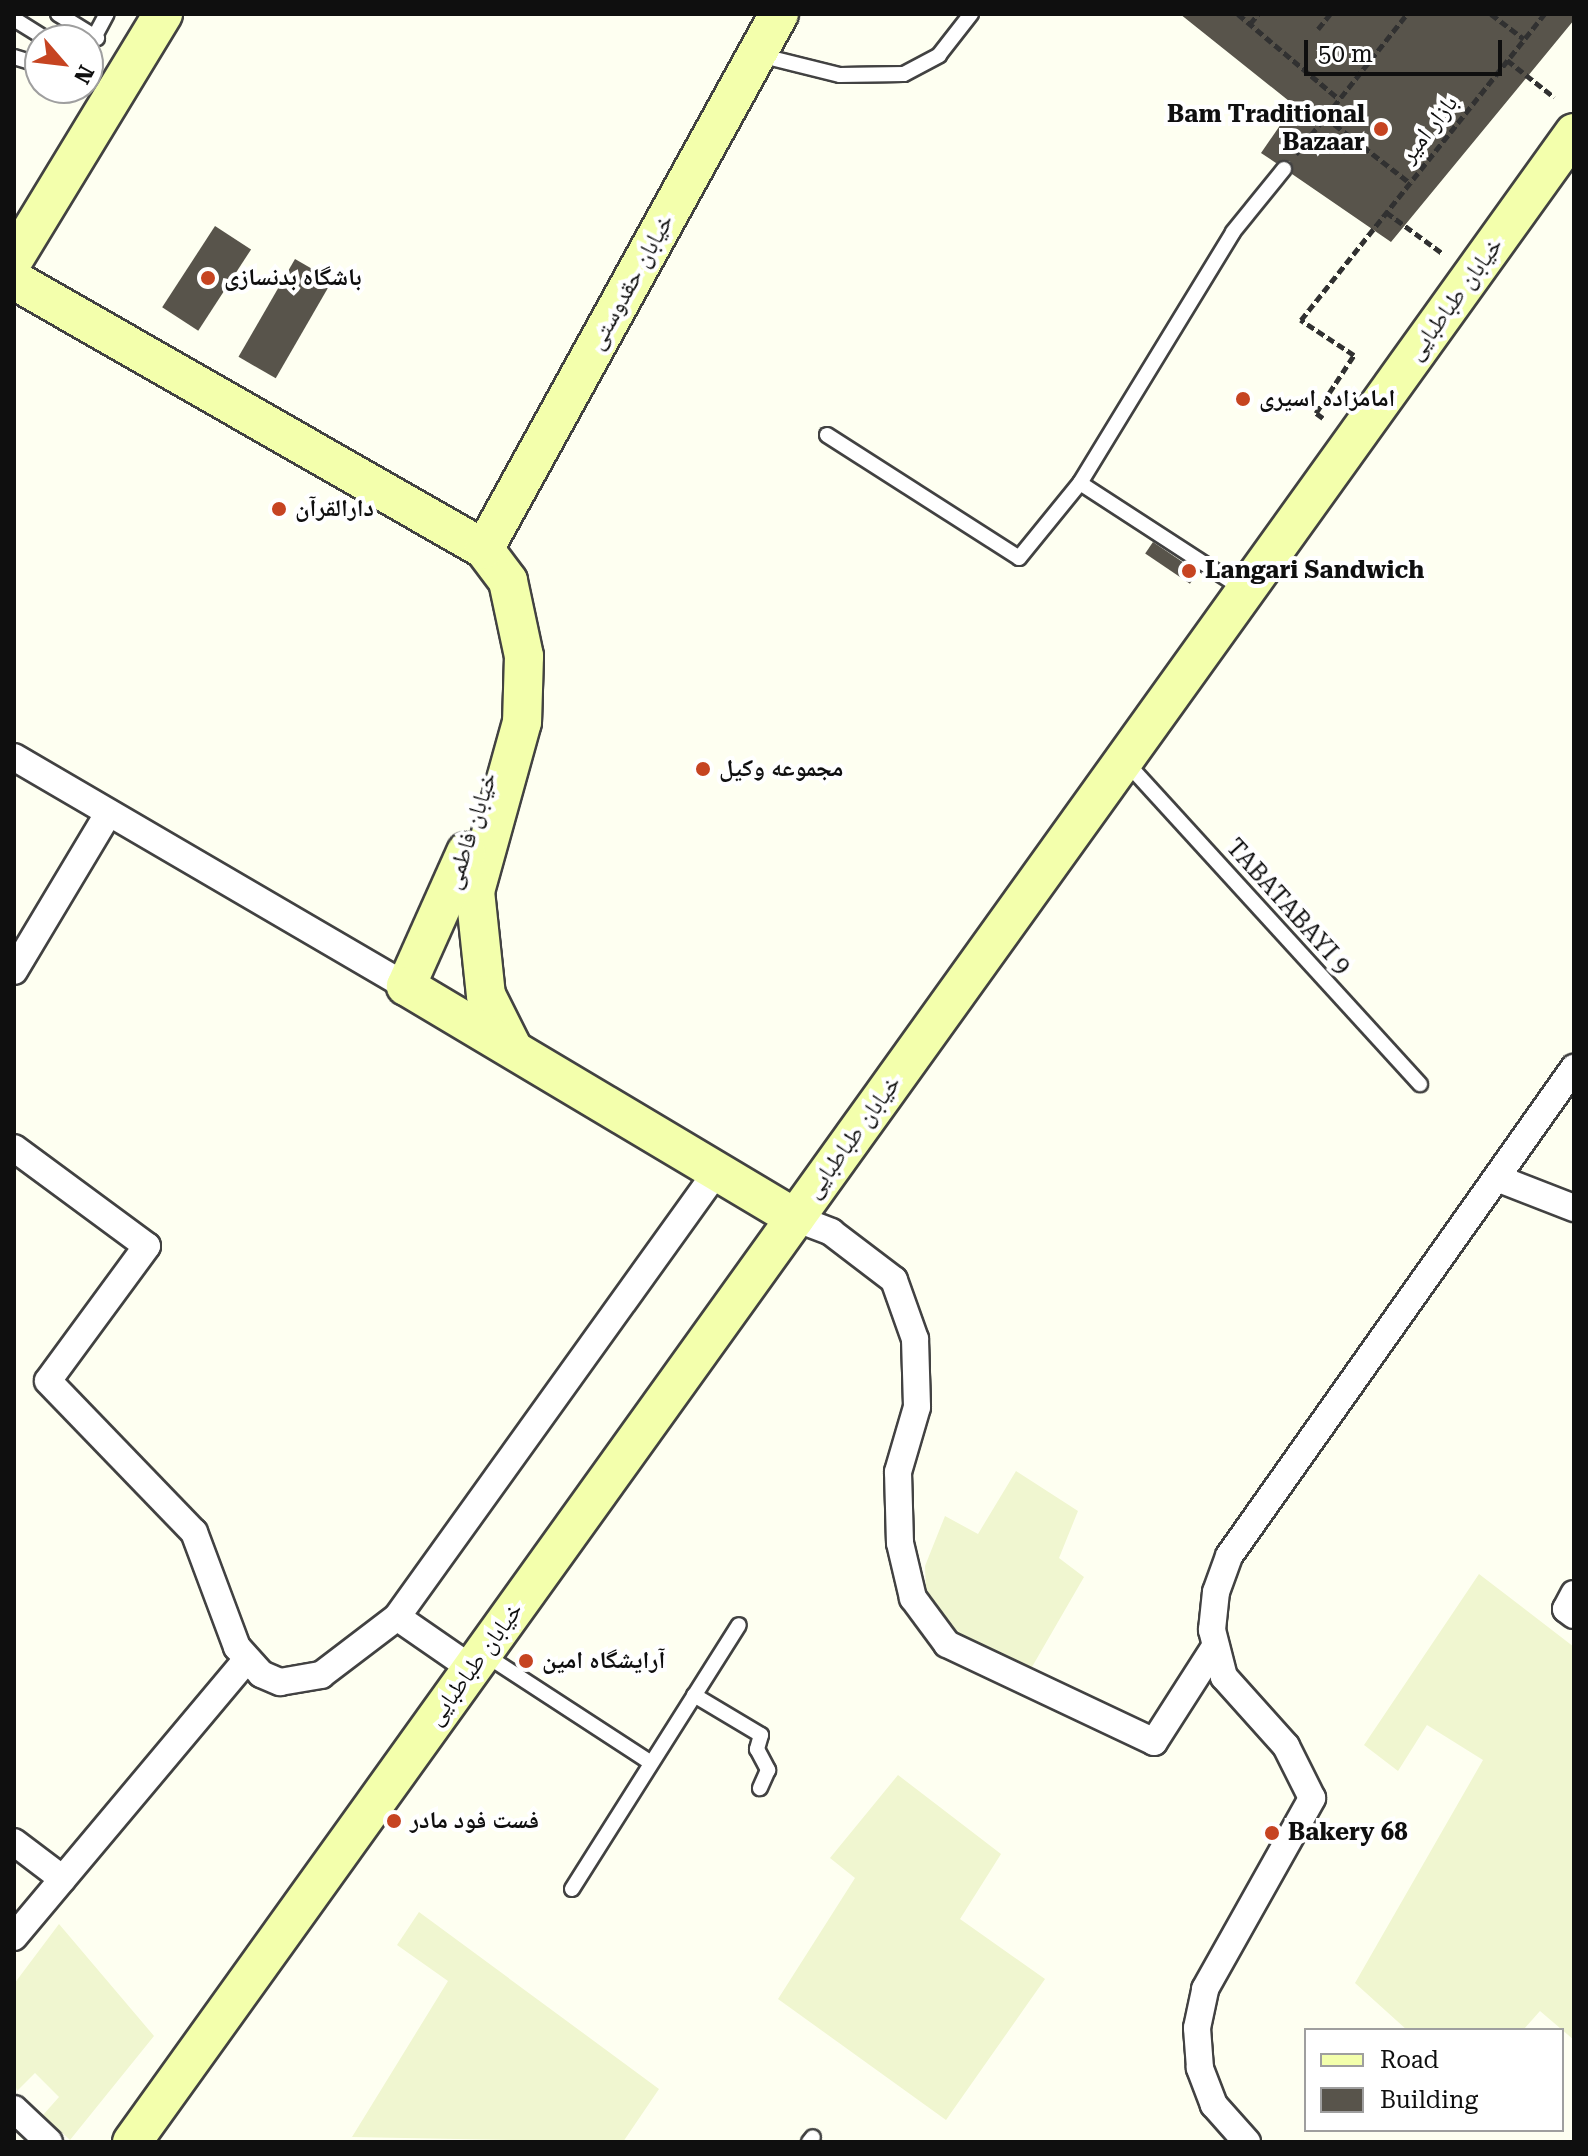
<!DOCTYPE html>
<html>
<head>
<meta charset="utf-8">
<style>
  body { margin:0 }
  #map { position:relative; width:1588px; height:2156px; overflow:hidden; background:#fefff1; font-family:"Roboto Serif","Noto Naskh Arabic",serif }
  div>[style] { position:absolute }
  .farmland>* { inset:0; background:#f0f6d0 }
  .building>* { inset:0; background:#58544b; transform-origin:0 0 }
  .path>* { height:5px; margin-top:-2.5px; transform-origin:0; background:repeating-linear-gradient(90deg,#313131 0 8px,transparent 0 12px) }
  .roads { filter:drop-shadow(2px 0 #424242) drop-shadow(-2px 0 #424242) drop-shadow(0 2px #424242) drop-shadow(0 -2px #424242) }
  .lane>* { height:14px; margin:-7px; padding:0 7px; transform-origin:7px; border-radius:7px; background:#fff }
  .street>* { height:26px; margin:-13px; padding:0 13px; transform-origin:13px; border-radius:13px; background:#fff }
  .secondary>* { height:38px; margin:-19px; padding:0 19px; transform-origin:19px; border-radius:19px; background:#f3ffac }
  .dots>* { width:22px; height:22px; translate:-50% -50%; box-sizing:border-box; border:4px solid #fff; border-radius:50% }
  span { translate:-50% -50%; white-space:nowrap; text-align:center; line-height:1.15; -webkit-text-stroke:8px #fff; paint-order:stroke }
  .poi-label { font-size:24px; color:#0f0f0f; font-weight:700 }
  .right { translate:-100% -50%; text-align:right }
  .left { translate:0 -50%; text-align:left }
  .street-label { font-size:24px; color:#0f0f0f }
  .frame { position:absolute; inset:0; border:16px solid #0f0f0f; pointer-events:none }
  .legend { position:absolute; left:1304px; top:2028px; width:260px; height:104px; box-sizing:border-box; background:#fff; border:2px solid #9f9f9f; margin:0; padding:10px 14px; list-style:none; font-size:24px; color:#0f0f0f }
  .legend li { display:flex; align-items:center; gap:16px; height:40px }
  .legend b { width:40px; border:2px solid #9f9f9f }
  .north { position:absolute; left:24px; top:24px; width:80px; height:80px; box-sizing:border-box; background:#fff; border:2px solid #9f9f9f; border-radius:50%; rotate:118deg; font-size:22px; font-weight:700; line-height:32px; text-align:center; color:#0f0f0f }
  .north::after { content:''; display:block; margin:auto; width:28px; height:36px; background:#c64421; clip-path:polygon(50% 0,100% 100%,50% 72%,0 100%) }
  .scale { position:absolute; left:1304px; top:40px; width:198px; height:36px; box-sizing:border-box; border:4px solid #0f0f0f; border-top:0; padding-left:10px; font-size:24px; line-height:28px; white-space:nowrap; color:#0f0f0f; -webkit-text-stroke:6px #fff; paint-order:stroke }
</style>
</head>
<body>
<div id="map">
  <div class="farmland">
    <i style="clip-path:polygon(1016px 1471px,1078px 1511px,1059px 1558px,1084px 1577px,1025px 1679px,951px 1638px,926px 1593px,925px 1566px,945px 1516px,978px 1534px)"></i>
    <i style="clip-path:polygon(1479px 1574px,1574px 1647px,1574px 2040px,1540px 2011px,1523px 2030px,1407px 2030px,1355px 1983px,1483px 1760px,1427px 1725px,1398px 1771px,1364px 1745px)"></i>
    <i style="clip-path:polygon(898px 1775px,1001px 1854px,960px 1919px,1045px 1979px,946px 2120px,778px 1999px,855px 1878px,830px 1858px)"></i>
    <i style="clip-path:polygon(419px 1912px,659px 2089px,623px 2142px,352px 2137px,448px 1981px,397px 1945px)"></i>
    <i style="clip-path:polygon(59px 1924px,154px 2036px,70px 2140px,43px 2115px,59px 2097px,35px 2073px,17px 2091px,14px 2080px,14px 1984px)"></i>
  </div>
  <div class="building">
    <i style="clip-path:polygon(1180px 14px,1574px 14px,1574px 20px,1391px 242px,1292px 174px,1290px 161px,1276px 163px,1261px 153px,1294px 105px)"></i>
    <i style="left:215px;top:226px;width:43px;height:97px;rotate:33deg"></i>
    <i style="left:295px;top:259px;width:43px;height:113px;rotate:30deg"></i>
    <i style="left:1153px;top:542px;width:54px;height:14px;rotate:34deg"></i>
  </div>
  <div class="path">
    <i style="left:1238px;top:14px;width:132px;rotate:40.1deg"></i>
    <i style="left:1491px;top:14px;width:41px;rotate:37.1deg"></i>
    <i style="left:1250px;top:24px;width:13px;rotate:-51deg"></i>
    <i style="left:1318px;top:29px;width:19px;rotate:-51deg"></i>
    <i style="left:1507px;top:60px;width:60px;rotate:38.2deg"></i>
    <i style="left:1325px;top:117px;width:108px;rotate:37.8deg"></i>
    <i style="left:1296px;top:154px;width:179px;rotate:-51.6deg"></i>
    <i style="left:1386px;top:212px;width:69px;rotate:36.2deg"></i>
    <i style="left:1323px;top:418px;width:9px;rotate:-144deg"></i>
    <i style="left:1316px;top:413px;width:69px;rotate:-56.8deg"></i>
    <i style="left:1354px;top:355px;width:64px;rotate:-146.6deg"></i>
    <i style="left:1301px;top:320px;width:391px;rotate:-51.5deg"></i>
  </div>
  <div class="roads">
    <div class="lane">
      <i style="left:58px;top:14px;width:46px;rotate:31.6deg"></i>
      <i style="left:14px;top:19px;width:39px;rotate:32deg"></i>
      <i style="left:88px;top:49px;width:40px;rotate:-62deg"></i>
      <i style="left:759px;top:55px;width:83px;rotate:13.9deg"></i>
      <i style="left:840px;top:75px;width:64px;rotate:-0.9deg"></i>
      <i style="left:904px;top:74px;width:40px;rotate:-28deg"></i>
      <i style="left:939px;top:55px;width:52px;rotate:-52deg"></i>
      <i style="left:14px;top:57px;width:27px;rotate:17deg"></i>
      <i style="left:827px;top:435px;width:228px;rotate:32.6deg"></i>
      <i style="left:1019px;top:558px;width:97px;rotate:-50.9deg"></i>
      <i style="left:1080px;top:483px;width:294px;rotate:-58.6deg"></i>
      <i style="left:1233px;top:232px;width:81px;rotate:-51deg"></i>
      <i style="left:1080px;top:483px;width:197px;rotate:33deg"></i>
      <i style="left:1124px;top:760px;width:439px;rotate:47.6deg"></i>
      <i style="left:484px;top:1654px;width:199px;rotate:33.1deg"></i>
      <i style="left:694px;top:1695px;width:78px;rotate:30.8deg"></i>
      <i style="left:761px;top:1735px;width:15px;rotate:106deg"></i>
      <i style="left:757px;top:1749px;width:24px;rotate:62deg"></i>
      <i style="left:768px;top:1770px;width:20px;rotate:114deg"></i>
      <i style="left:572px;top:1889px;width:312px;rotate:-57.7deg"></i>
      <i style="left:809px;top:2142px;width:6px;rotate:-51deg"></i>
    </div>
    <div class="street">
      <i style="left:14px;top:757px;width:454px;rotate:30.3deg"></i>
      <i style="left:14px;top:971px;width:183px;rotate:-59.1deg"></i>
      <i style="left:14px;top:1148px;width:165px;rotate:36.4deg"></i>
      <i style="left:147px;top:1246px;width:167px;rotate:126.3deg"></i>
      <i style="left:48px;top:1381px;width:210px;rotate:46deg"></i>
      <i style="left:194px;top:1532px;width:123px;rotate:69.5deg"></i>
      <i style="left:237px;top:1647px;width:36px;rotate:48deg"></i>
      <i style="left:261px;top:1674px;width:21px;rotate:23deg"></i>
      <i style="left:280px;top:1682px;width:42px;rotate:-9.7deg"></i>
      <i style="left:321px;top:1675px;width:96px;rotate:-37.3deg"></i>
      <i style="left:397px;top:1617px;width:545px;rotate:-54.33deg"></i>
      <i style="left:1497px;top:1178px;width:83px;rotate:21.3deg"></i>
      <i style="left:795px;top:1218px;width:39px;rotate:21deg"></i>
      <i style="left:831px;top:1232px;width:79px;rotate:37.3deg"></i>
      <i style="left:894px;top:1280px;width:63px;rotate:70.4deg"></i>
      <i style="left:915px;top:1339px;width:68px;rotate:88.3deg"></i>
      <i style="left:917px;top:1407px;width:68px;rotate:106.3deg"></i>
      <i style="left:898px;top:1472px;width:71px;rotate:88.4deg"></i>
      <i style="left:900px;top:1543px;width:57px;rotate:76.7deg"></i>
      <i style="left:913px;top:1598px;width:57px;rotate:53.5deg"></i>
      <i style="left:947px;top:1644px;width:229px;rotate:25.3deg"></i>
      <i style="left:1154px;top:1742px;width:112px;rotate:-57.4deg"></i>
      <i style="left:1574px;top:1594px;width:17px;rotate:118deg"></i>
      <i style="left:1566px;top:1609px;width:10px;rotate:37deg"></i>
      <i style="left:397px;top:1617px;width:91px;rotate:34.7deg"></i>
      <i style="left:14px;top:1842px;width:61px;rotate:37.1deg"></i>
      <i style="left:14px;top:1937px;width:361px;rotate:-50deg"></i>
      <i style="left:14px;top:2109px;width:48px;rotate:43.3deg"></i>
      <i style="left:1247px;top:2142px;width:50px;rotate:-131.7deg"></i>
      <i style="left:1214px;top:2105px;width:40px;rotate:-111deg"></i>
      <i style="left:1200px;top:2068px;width:40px;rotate:-94.3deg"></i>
      <i style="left:1197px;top:2028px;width:40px;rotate:-78deg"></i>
      <i style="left:1205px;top:1989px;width:219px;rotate:-60.7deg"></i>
      <i style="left:1312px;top:1798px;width:58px;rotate:-116.6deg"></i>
      <i style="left:1286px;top:1746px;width:93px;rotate:-131.9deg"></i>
      <i style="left:1224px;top:1677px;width:49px;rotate:-104.3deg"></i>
      <i style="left:1212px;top:1630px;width:38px;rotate:-84deg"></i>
      <i style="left:1216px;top:1592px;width:38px;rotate:-70deg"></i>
      <i style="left:1229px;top:1556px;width:598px;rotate:-54.74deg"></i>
    </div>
    <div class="secondary">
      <i style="left:14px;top:259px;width:287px;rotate:-58.7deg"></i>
      <i style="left:14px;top:280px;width:542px;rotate:29.78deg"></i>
      <i style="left:484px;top:549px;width:40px;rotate:53deg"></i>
      <i style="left:508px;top:581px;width:77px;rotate:78deg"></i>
      <i style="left:524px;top:656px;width:66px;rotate:91.7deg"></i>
      <i style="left:522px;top:722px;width:175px;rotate:105.5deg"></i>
      <i style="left:475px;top:891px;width:105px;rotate:84deg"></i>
      <i style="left:486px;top:995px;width:58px;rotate:63.4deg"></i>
      <i style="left:484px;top:549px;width:611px;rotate:-61.13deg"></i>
      <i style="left:466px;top:852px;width:147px;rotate:114.1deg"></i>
      <i style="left:406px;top:986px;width:453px;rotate:30.8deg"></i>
      <i style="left:132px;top:2142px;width:2473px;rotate:-54.33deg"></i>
    </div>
  </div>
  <div class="dots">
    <i style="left:1381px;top:129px;background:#c64421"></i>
    <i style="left:208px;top:278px;background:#c64421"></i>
    <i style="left:1243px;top:399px;background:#c64421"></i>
    <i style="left:279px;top:509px;background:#c64421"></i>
    <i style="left:1189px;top:571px;background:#c64421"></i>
    <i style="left:703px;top:769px;background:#c64421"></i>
    <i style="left:526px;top:1661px;background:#c64421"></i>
    <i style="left:394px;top:1821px;background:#c64421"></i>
    <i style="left:1272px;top:1833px;background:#c64421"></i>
  </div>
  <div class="poi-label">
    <span class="right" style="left:1365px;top:129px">Bam Traditional<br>Bazaar</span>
    <span class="left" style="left:224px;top:278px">باشگاه بدنسازی</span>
    <span class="left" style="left:1259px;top:399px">امامزاده اسیری</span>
    <span class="left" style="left:295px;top:509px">دارالقرآن</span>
    <span class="left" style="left:1205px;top:571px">Langari Sandwich</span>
    <span class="left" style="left:719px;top:769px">مجموعه وکیل</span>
    <span class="left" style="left:542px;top:1661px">آرایشگاه امین</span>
    <span class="left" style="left:410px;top:1821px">فست فود مادر</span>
    <span class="left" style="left:1288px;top:1833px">Bakery 68</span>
  </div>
  <div class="street-label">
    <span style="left:1429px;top:129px;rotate:-52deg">بازار امیر</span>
    <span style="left:631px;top:282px;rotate:-61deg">خیابان حقدوستی</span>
    <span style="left:1455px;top:299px;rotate:-54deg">خیابان طباطبایی</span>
    <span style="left:471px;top:831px;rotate:-72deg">خیابان فاطمی</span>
    <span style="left:1288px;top:907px;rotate:48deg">TABATABAYI 9</span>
    <span style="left:853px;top:1137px;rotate:-54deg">خیابان طباطبایی</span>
    <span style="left:475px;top:1664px;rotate:-54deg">خیابان طباطبایی</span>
  </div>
  <div class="frame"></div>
  <ul class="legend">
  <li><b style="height:10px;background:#f3ffac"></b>Road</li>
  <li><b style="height:22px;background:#58544b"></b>Building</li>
  </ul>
  <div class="north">N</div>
  <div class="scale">50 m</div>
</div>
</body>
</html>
